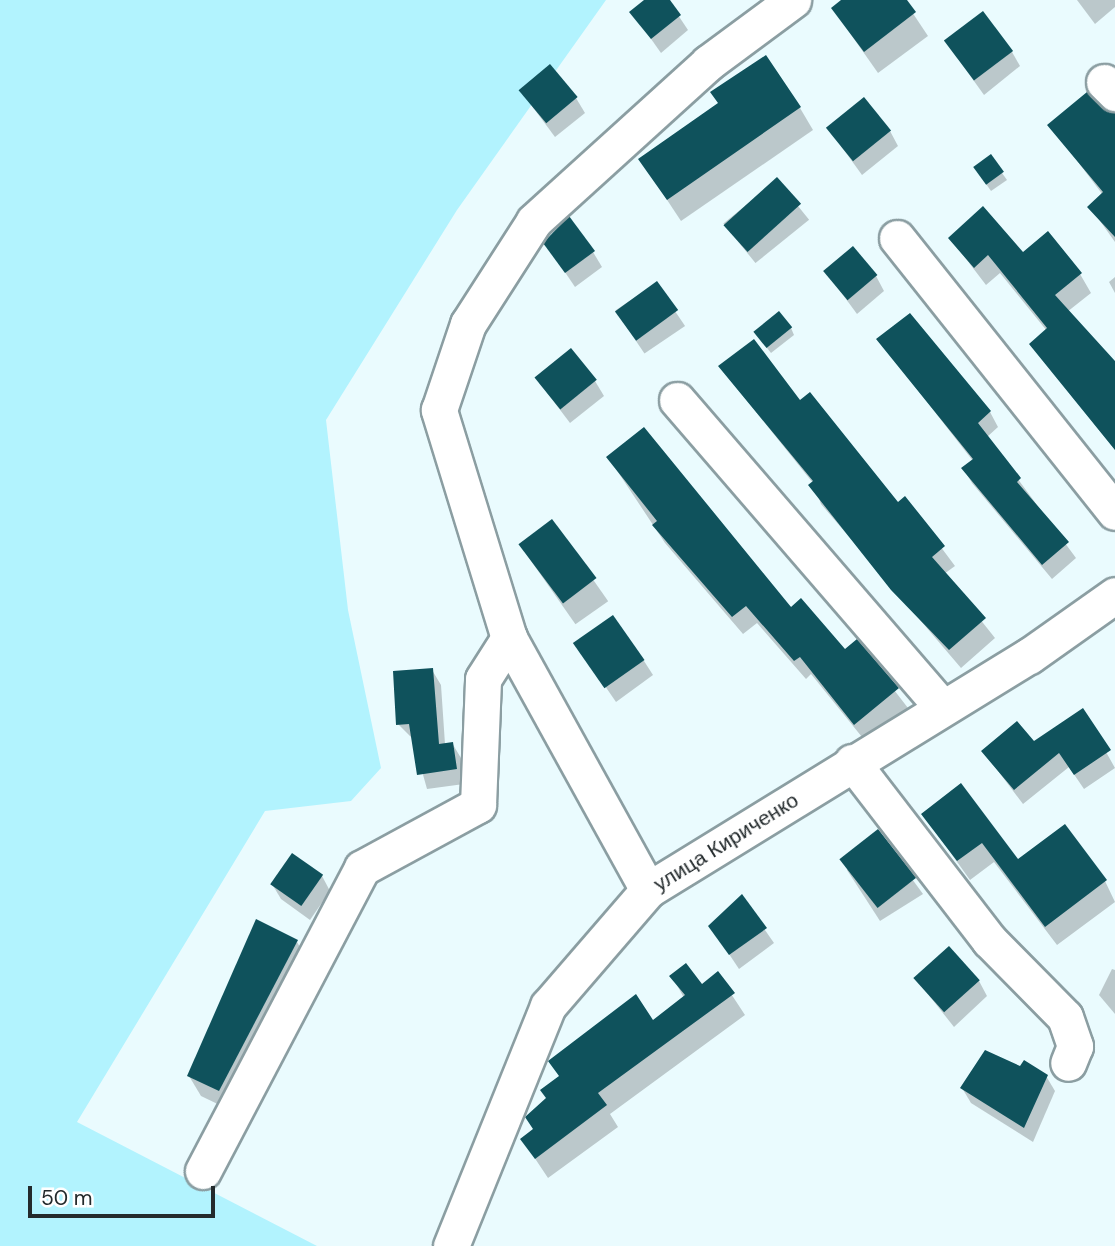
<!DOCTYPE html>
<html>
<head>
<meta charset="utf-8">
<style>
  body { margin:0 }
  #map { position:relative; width:1115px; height:1246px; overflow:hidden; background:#eafbfe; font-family:"DM Sans",sans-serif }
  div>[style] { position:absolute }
  .green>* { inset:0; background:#b2f3fe }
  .shadow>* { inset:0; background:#0003; transform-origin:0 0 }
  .building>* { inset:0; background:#0f525c; transform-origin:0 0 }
  .roads { filter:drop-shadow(2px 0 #8b9ea2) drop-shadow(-2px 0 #8b9ea2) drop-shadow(0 2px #8b9ea2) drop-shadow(0 -2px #8b9ea2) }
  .minor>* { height:35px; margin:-17.5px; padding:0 17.5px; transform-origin:17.5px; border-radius:17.5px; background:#fff }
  span { translate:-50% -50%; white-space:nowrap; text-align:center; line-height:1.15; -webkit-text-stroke:7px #fff; paint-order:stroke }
  .street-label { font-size:21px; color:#232a2c }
  .scale { position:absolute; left:28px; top:1186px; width:187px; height:32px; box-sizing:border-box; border:4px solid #232a2c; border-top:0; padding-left:9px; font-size:21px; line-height:24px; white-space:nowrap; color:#232a2c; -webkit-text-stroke:5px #fff; paint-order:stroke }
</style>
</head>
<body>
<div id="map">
  <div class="green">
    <i style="clip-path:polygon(0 0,606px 0,457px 210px,326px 420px,348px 610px,381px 768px,351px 801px,265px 811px,77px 1122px,317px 1246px,0 1246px)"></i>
  </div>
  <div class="shadow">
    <i style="clip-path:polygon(647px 0,668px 0,688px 30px,661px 53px,632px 12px)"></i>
    <i style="clip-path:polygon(844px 0,904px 0,928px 36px,878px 73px,833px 9px)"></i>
    <i style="clip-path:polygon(1077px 0,1115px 0,1115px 7px,1095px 24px)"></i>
    <i style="clip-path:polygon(946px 42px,1012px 52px,1020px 66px,984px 95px)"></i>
    <i style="clip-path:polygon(520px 90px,576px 98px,585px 113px,555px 137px)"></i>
    <i style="clip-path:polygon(719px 104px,800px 108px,813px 130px,681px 221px,640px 159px)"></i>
    <i style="clip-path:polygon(1115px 115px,1115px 242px,1090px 207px,1103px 195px,1050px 125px)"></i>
    <i style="clip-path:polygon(828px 128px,890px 131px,898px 146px,862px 175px)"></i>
    <i style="clip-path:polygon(990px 156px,1007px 180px,991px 191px,979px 174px)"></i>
    <i style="left:777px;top:180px;width:51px;height:69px;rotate:51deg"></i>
    <i style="clip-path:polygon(950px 238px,1080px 274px,1091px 293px,1067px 312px,1115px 369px,1115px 450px,1031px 345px,1047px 331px,1000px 273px,986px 285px)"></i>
    <i style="clip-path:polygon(546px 244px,593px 252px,602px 267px,575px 287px)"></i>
    <i style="clip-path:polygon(826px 272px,876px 276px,884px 291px,857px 314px)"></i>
    <i style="clip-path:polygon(1115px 277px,1115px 293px,1109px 282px)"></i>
    <i style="left:656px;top:283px;width:52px;height:49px;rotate:56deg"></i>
    <i style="clip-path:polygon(909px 315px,990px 412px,998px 427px,987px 437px,1076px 558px,1052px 579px,972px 483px,963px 468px,973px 461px,878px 339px)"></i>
    <i style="clip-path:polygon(791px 328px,794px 335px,771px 353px,760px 339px)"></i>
    <i style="clip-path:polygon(720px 367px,800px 402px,898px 504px,905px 499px,955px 566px,944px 574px,995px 638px,961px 668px,821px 504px,813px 483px)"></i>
    <i style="clip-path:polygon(536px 378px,595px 381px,604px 396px,570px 423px)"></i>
    <i style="clip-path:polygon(608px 457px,845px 651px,857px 642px,908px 708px,866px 742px,811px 674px,806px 679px,757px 623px,743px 634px,665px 543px)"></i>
    <i style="left:552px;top:521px;width:98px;height:40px;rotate:55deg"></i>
    <i style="clip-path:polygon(576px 644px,644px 661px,653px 675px,616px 702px)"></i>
    <i style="clip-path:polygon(432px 670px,441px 685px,445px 744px,452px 743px,461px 758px,464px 784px,427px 789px,413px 739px,398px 724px)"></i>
    <i style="clip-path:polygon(1083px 711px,1115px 768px,1084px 789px,1069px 767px,1023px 804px,983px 751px,1033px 744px)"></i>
    <i style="clip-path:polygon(961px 786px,1018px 861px,1105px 881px,1115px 902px,1057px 945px,994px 862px,970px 880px,923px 814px)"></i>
    <i style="clip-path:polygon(877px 831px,923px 894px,880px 921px,847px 870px)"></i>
    <i style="clip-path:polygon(322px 876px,330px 891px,310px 920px,281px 899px,272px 884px)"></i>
    <i style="clip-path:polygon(742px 897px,774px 943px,739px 969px,711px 927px)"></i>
    <i style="clip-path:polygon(297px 942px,309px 962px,230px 1110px,201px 1096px,189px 1076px)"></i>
    <i style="clip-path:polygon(1112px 969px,1115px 970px,1115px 1014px,1099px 995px)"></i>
    <i style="clip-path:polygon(718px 974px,745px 1015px,610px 1114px,618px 1127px,548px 1178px,522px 1139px,684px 998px,672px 976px,701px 986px)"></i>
    <i style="clip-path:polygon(916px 979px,979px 981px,987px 996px,954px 1027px)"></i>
    <i style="clip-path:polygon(1021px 1068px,1046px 1076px,1055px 1091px,1033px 1142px,971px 1103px,962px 1088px)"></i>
  </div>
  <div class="building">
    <i style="clip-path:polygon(644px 0,670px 0,681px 15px,651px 39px,629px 12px)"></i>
    <i style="clip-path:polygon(841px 0,907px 0,916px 12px,864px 52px,831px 8px)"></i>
    <i style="left:983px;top:11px;width:50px;height:49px;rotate:53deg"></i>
    <i style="clip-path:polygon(766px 55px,801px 107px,667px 200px,638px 159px,718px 103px,710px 92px)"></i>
    <i style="left:550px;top:64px;width:43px;height:41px;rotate:50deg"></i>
    <i style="clip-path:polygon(1087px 92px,1115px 113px,1115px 237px,1087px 207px,1103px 192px,1047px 125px)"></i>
    <i style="left:864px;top:97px;width:43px;height:49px;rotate:51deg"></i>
    <i style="left:991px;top:154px;width:22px;height:22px;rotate:54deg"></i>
    <i style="left:777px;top:177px;width:36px;height:72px;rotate:48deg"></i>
    <i style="clip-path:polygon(983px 206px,1023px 252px,1048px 231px,1082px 273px,1055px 295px,1115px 361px,1115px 450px,1029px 344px,1047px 328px,988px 255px,974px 268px,948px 238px)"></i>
    <i style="clip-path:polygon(569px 216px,595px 251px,565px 273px,543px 243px)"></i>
    <i style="left:853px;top:246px;width:38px;height:39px;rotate:50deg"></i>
    <i style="left:657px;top:281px;width:36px;height:52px;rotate:54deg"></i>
    <i style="left:779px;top:311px;width:21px;height:33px;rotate:51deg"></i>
    <i style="clip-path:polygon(910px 313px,991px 411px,978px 423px,1021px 478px,1017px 482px,1069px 542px,1042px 565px,961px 468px,973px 459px,876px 339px)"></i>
    <i style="clip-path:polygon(754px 339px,800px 400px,810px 392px,898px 502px,905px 496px,945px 546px,932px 557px,986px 618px,949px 650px,891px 590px,808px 485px,813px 481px,718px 366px)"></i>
    <i style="left:571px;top:348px;width:41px;height:47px;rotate:51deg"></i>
    <i style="clip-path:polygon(644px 427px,791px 607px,801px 598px,845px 649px,857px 639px,899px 688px,854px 725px,800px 657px,794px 661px,746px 606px,732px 617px,652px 525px,657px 521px,606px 457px)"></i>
    <i style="left:552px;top:519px;width:74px;height:42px;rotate:53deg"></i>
    <i style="left:613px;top:615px;width:55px;height:49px;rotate:55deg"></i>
    <i style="clip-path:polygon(433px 668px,439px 744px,453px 742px,457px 769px,417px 775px,409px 724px,396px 725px,393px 671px)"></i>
    <i style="clip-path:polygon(1083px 708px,1111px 750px,1074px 775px,1059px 753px,1014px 790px,981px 751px,1017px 721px,1034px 741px)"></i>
    <i style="clip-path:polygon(961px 783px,1018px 859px,1065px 824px,1107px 880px,1045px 927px,982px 843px,957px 861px,921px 814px)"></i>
    <i style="left:878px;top:829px;width:62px;height:49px;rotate:52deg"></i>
    <i style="left:292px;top:853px;width:38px;height:38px;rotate:35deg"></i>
    <i style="clip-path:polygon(742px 894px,767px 928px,729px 955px,708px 926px)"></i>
    <i style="clip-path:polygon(256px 919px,298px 940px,219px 1091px,187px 1076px)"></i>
    <i style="left:949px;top:946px;width:46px;height:48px;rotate:48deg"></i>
    <i style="clip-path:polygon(686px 963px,702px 984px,718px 971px,735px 993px,598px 1093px,607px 1105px,535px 1159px,520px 1139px,533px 1129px,525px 1117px,546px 1098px,540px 1090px,559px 1076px,548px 1061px,636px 994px,653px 1020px,685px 995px,669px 976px)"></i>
    <i style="clip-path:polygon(985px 1050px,1020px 1066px,1024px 1060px,1048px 1075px,1024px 1128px,960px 1088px)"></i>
  </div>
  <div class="roads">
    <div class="minor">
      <i style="left:1104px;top:82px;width:16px;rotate:45deg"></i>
      <i style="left:897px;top:238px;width:350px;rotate:51.5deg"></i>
      <i style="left:677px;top:400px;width:404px;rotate:49.2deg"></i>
      <i style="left:852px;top:762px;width:225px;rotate:52.4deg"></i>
      <i style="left:989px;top:940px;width:108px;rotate:45.4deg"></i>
      <i style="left:1065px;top:1017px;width:31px;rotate:71deg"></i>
      <i style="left:1075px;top:1046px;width:18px;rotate:112deg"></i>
      <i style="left:648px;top:890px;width:288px;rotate:-118.9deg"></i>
      <i style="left:509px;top:638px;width:239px;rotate:-107.1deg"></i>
      <i style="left:439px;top:410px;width:91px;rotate:-71.4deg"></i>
      <i style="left:468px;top:324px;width:122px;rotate:-57.3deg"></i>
      <i style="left:534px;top:221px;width:235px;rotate:-42.2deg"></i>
      <i style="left:708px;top:63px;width:106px;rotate:-36.5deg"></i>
      <i style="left:203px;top:1171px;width:342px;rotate:-62.3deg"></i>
      <i style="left:362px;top:868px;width:132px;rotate:-28.5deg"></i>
      <i style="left:478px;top:805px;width:126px;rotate:-87.7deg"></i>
      <i style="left:483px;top:679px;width:49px;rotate:-57.6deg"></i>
      <i style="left:451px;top:1246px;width:259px;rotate:-68deg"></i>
      <i style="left:548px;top:1006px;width:153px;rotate:-49.2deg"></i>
      <i style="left:648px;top:890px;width:447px;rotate:-31.6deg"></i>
      <i style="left:1029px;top:656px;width:105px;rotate:-35.3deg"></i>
    </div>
  </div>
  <div class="street-label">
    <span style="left:726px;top:842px;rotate:-32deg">улица Кириченко</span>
  </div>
  <div class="scale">50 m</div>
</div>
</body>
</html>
